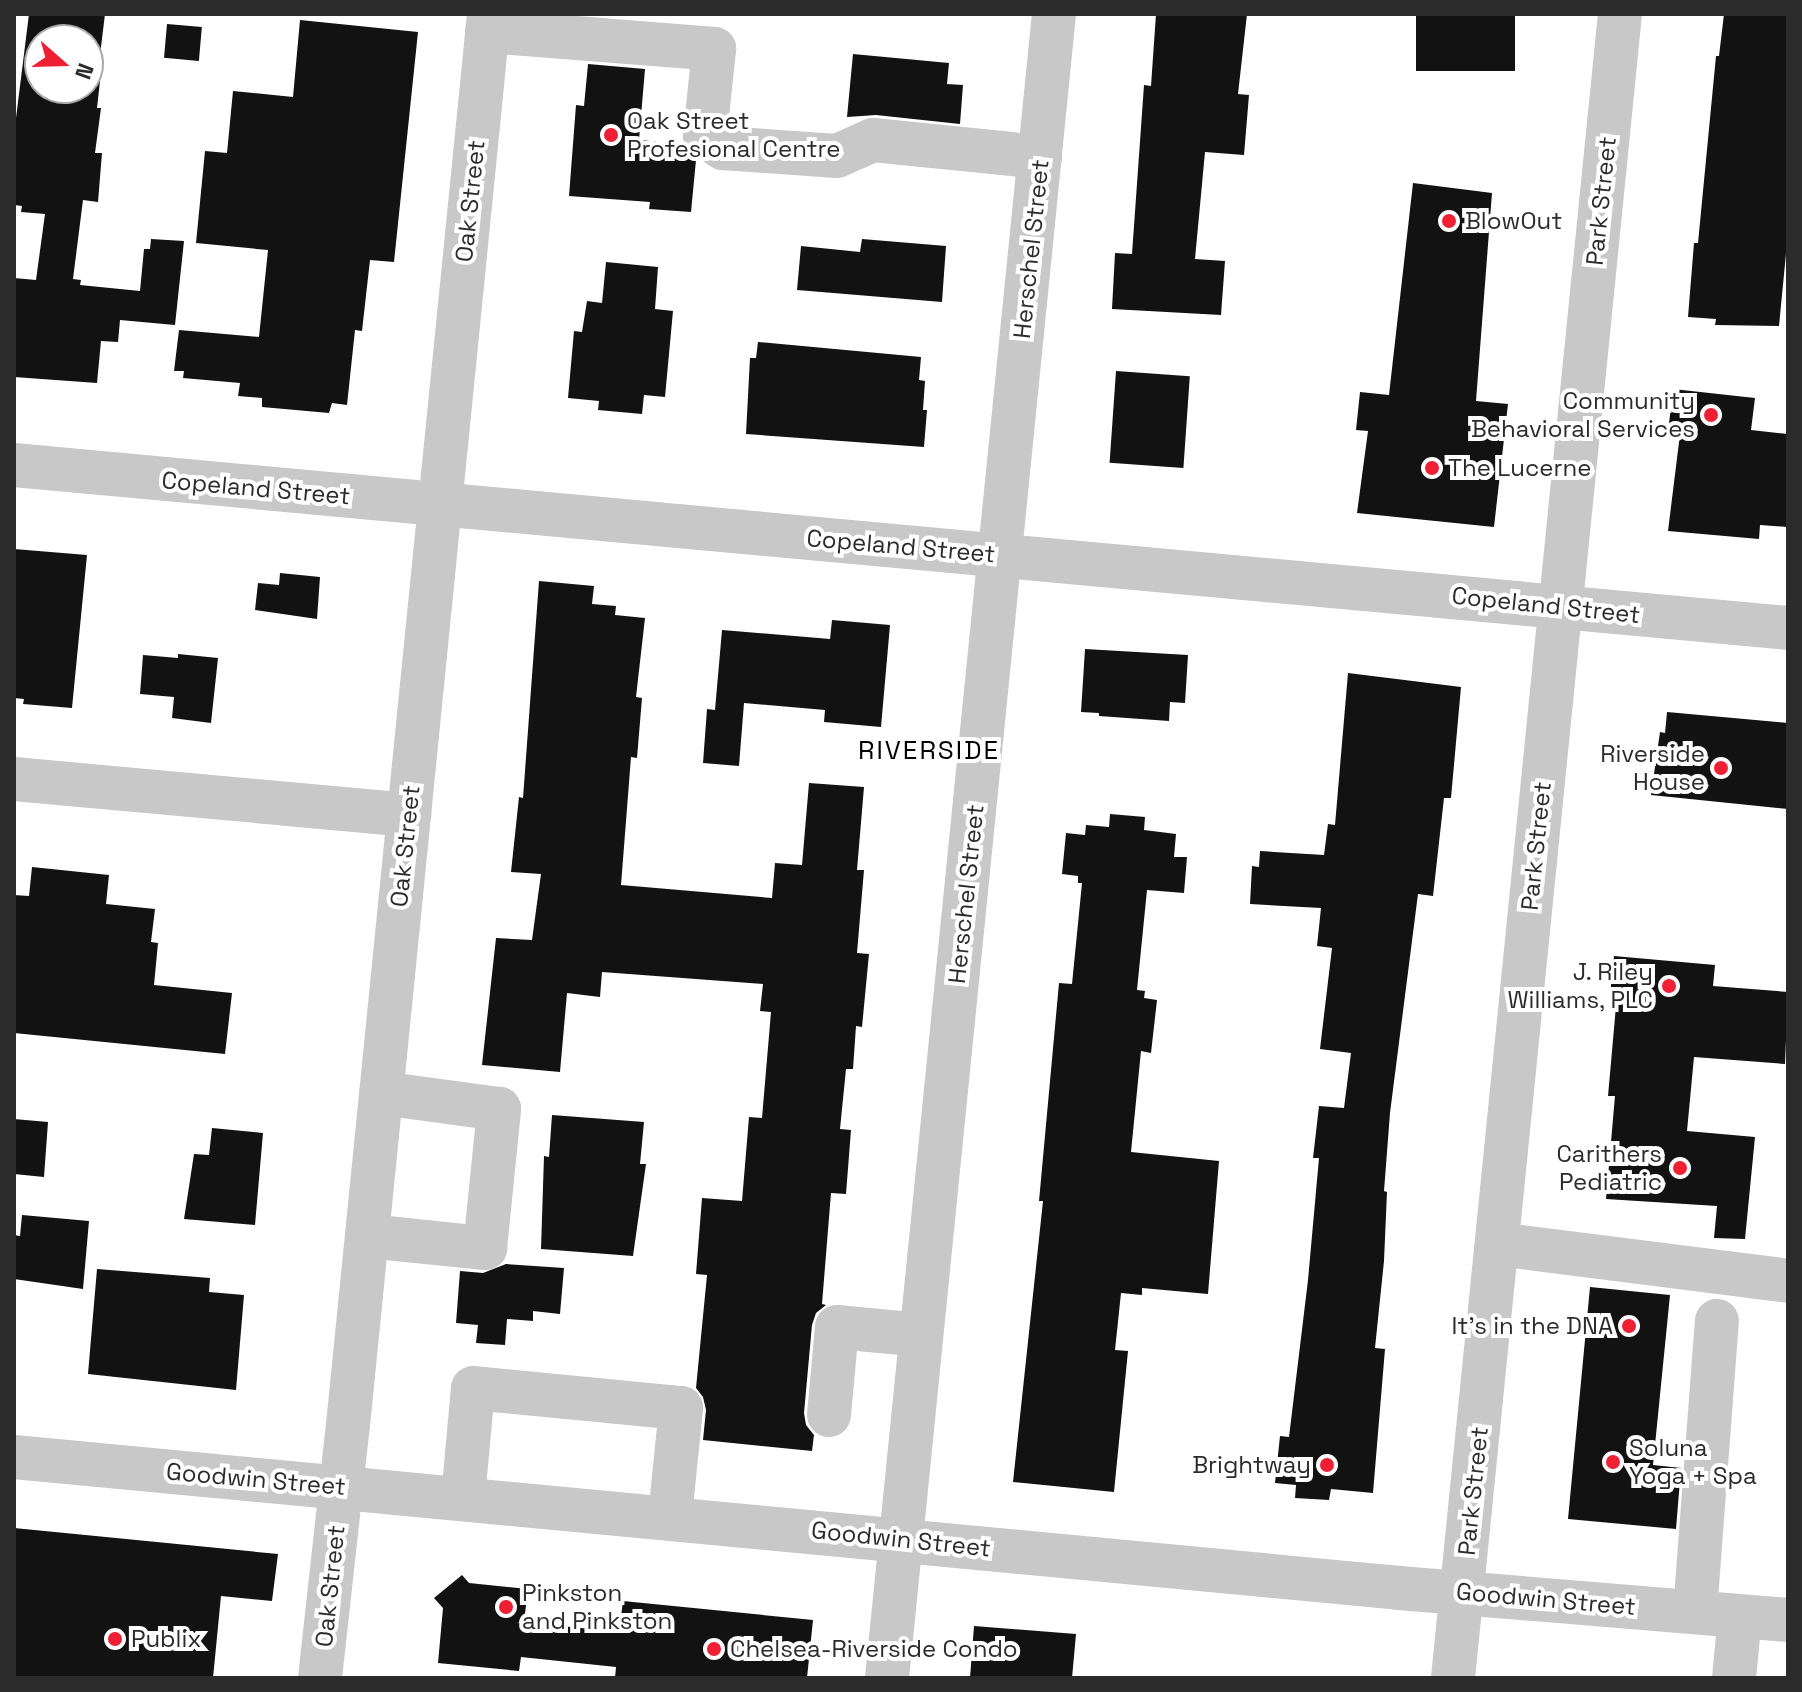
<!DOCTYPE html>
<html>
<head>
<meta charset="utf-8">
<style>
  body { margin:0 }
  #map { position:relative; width:1802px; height:1692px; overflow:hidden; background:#fff; font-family:"Space Grotesk",sans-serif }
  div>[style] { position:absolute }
  .building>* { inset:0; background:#121212; transform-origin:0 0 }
  .minor>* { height:44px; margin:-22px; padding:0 22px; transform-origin:22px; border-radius:22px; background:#c8c8c8 }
  .dots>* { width:22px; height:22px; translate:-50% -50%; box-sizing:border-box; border:4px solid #fff; border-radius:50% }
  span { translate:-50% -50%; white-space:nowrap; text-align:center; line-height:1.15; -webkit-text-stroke:8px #fff; paint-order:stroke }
  .poi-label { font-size:24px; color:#2b2b2b }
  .left { translate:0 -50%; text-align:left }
  .right { translate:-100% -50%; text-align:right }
  .street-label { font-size:24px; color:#2b2b2b }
  .neighbourhood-label { font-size:26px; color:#000; letter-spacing:2px }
  .frame { position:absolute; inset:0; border:16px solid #2b2b2b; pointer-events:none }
  .north { position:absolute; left:24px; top:24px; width:80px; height:80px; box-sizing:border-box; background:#fff; border:2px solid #aaa; border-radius:50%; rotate:110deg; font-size:22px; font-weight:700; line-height:32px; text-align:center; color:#2b2b2b }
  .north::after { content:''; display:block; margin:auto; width:28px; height:36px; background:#f02034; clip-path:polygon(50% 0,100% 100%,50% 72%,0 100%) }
</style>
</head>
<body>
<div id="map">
  <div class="building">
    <i style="clip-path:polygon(evenodd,29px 14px,105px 14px,97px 80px,100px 81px,97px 108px,101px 108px,95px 153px,102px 153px,98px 202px,83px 200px,73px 279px,81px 280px,80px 285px,140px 291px,144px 249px,150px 249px,151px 239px,184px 241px,175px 325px,120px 320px,118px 342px,101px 341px,97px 383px,14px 377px,14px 278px,36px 280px,45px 214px,21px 212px,22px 206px,14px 205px,14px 134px,29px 14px,40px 40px,88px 40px,88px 88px,40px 88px,40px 40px)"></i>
    <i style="clip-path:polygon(1156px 14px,1247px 14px,1238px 94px,1249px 95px,1244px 155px,1205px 152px,1195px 259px,1225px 261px,1221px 315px,1112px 309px,1115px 253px,1132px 254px,1144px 85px,1151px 86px)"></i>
    <i style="left:1416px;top:14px;width:99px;height:57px"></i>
    <i style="clip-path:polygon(1724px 14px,1788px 14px,1788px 233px,1779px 326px,1715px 325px,1716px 319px,1688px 317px,1694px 243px,1698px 243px,1716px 56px,1719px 56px)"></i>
    <i style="clip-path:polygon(300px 20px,418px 32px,394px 262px,370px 260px,362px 331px,355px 330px,347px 405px,332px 403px,329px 413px,262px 407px,262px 398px,238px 396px,240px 383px,183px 378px,184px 371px,174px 371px,179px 330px,259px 337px,268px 250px,196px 243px,205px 151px,227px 153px,233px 91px,293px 97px)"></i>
    <i style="left:167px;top:24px;width:35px;height:34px;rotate:5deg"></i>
    <i style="clip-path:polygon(853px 54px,949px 63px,947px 84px,963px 85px,960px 124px,876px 115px,847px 117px)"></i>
    <i style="clip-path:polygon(588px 64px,645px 69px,639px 140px,682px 144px,696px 160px,691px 212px,649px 209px,650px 202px,569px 196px,576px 105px,584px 106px)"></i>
    <i style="clip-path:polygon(1413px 183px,1492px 193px,1476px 401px,1508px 404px,1494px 527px,1357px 513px,1368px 431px,1356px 430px,1360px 392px,1389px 395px)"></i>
    <i style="clip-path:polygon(862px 239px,946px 246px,942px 302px,797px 290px,801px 246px,860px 252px)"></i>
    <i style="clip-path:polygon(606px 262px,658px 267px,655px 309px,673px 311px,665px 397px,644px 395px,642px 414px,598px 410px,599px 401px,568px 398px,574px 331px,582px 332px,587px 301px,602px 303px)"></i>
    <i style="clip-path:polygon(758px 342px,921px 357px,919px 380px,925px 381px,923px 410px,927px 410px,924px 447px,746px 434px,750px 358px,756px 358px)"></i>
    <i style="left:1116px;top:371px;width:74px;height:92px;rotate:4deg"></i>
    <i style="clip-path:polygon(1673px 389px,1755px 398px,1751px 430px,1788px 434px,1788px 527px,1760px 525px,1759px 539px,1668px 531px,1680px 434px,1668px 432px)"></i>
    <i style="clip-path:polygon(14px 549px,87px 555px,72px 708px,23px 704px,24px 699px,14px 698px)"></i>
    <i style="clip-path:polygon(280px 573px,320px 577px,317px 619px,255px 610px,258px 583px,279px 585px)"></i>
    <i style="clip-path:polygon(539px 581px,594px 586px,592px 604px,616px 606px,615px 615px,645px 618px,636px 697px,642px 698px,637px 758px,631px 757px,621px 885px,772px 898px,775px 863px,802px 865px,809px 783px,864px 787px,857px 870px,864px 870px,857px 953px,869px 954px,862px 1027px,856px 1026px,853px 1069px,846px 1069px,840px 1129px,851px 1130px,846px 1194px,831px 1193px,822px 1304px,826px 1305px,816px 1313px,812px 1325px,804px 1413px,806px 1425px,814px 1435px,812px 1451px,703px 1440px,706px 1410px,703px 1397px,696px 1388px,707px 1275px,696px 1274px,702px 1198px,742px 1201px,749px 1117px,762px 1118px,771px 1012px,760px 1011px,763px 984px,602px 972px,600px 997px,567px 993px,560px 1072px,482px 1065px,496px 938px,532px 940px,541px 874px,511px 872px,519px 797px,523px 798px)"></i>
    <i style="clip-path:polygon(832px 620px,890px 625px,881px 727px,824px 722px,825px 710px,744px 703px,739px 766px,703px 763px,707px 709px,715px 710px,722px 630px,830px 639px)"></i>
    <i style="clip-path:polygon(1085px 649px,1188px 655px,1185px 703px,1170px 702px,1169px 721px,1099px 716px,1099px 713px,1081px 712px)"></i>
    <i style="clip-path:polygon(178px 654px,218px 658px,211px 723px,172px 718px,174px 697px,140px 694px,143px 655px,178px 658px)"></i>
    <i style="clip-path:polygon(1348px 673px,1461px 687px,1451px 798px,1444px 798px,1433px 896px,1418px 894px,1390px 1113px,1384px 1191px,1387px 1192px,1384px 1261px,1375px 1348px,1385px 1349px,1373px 1493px,1331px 1489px,1329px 1500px,1295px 1498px,1296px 1485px,1275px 1483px,1280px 1436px,1289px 1437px,1308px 1280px,1319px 1158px,1313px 1158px,1319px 1106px,1344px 1108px,1351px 1053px,1320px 1049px,1332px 948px,1317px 946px,1321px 908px,1250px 904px,1252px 866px,1259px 867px,1260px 851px,1324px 855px,1328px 824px,1335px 825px)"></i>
    <i style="clip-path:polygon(1667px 712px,1788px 723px,1788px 809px,1651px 795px,1660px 732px,1665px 733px)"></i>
    <i style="clip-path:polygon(1110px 814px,1145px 817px,1144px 830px,1176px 834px,1174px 857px,1187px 857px,1184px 893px,1147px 890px,1137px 990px,1145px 991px,1144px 998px,1157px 1000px,1151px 1053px,1141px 1051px,1131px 1152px,1219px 1161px,1208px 1294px,1142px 1288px,1142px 1295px,1121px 1293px,1115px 1350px,1128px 1351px,1114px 1492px,1013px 1482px,1043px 1201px,1039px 1201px,1059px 983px,1072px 984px,1082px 883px,1078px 883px,1078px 876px,1062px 874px,1066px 833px,1085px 835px,1086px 825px,1109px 827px)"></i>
    <i style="clip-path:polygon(32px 867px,109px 875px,106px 904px,155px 909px,151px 942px,158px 943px,154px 985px,232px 993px,225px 1054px,14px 1033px,14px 895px,29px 896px)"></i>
    <i style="clip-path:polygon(1614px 956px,1715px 965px,1713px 986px,1788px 992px,1785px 1064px,1694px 1057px,1687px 1131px,1755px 1137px,1745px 1239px,1714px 1238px,1717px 1206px,1606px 1199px,1615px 1096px,1608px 1096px,1616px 1006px,1609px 1005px)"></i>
    <i style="clip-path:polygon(552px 1115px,644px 1122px,640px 1164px,646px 1164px,633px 1256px,541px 1249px,544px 1156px,549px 1157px)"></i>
    <i style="clip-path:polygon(14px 1119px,48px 1122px,44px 1177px,14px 1174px)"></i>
    <i style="clip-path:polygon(212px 1128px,263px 1133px,255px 1225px,184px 1219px,194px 1154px,209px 1155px)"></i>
    <i style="clip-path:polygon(22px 1215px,89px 1221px,83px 1289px,14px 1279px,14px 1235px,20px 1236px)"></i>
    <i style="clip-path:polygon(506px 1264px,564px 1268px,560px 1314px,533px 1311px,533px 1321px,507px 1319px,505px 1345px,476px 1343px,478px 1325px,456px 1323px,460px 1271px,483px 1273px)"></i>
    <i style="clip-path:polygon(97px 1269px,210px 1278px,209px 1292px,244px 1295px,236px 1390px,88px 1374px)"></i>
    <i style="clip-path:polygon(1590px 1287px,1670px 1295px,1653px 1465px,1681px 1468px,1676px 1529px,1568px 1519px)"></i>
    <i style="clip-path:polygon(14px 1528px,278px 1554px,272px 1601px,221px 1596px,213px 1678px,14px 1678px)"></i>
    <i style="clip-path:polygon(462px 1575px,469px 1583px,528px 1589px,524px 1622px,619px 1632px,623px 1601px,813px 1620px,807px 1678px,615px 1678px,616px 1667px,521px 1657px,519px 1671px,438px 1663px,443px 1608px,434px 1598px)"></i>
    <i style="clip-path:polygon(974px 1626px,1076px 1634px,1072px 1678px,970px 1678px)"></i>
  </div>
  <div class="minor">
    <i style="left:487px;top:31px;width:228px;rotate:4.5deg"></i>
    <i style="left:714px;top:49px;width:87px;rotate:95.9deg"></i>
    <i style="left:705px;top:136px;width:22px;rotate:34deg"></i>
    <i style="left:723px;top:148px;width:114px;rotate:4deg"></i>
    <i style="left:837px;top:156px;width:39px;rotate:-24deg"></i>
    <i style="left:873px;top:140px;width:168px;rotate:5.8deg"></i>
    <i style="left:14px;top:465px;width:1781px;rotate:5.25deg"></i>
    <i style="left:14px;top:779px;width:397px;rotate:5.2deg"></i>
    <i style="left:367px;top:1236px;width:119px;rotate:5.8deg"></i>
    <i style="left:485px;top:1248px;width:140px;rotate:-84.2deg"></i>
    <i style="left:499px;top:1109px;width:119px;rotate:-172.3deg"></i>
    <i style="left:1497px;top:1244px;width:293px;rotate:7.2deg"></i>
    <i style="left:829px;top:1415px;width:88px;rotate:-84.8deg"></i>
    <i style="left:837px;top:1327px;width:84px;rotate:5.4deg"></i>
    <i style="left:14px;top:1457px;width:1391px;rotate:5.4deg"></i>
    <i style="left:1399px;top:1588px;width:390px;rotate:4.7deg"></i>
    <i style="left:463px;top:1498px;width:110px;rotate:-84.8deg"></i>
    <i style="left:473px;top:1388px;width:209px;rotate:5.5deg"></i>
    <i style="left:681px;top:1408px;width:110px;rotate:95.8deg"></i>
    <i style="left:1695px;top:1612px;width:292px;rotate:-85.7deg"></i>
    <i style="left:320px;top:1678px;width:255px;rotate:-83.7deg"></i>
    <i style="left:348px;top:1425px;width:1418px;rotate:-84.29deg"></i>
    <i style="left:887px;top:1678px;width:1672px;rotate:-84.27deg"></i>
    <i style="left:1453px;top:1678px;width:1672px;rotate:-84.27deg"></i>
    <i style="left:1734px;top:1678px;width:62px;rotate:-84.5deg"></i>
  </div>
  <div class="dots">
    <i style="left:611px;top:135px;background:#f02034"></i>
    <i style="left:1449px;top:221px;background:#f02034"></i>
    <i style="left:1711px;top:415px;background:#f02034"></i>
    <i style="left:1432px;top:468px;background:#f02034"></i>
    <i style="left:1721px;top:768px;background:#f02034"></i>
    <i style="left:1669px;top:986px;background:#f02034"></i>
    <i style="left:1680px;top:1168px;background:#f02034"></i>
    <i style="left:1629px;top:1326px;background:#f02034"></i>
    <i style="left:1613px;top:1462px;background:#f02034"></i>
    <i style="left:1327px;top:1465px;background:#f02034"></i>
    <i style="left:506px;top:1607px;background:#f02034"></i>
    <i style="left:115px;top:1639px;background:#f02034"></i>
    <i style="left:714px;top:1649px;background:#f02034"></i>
  </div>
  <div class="poi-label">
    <span class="left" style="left:627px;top:135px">Oak Street<br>Profesional Centre</span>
    <span class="left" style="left:1465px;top:221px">BlowOut</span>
    <span class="right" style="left:1695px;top:415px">Community<br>Behavioral Services</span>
    <span class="left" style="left:1448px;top:468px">The Lucerne</span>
    <span class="right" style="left:1705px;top:768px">Riverside<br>House</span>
    <span class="right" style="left:1653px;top:986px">J. Riley<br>Williams, PLC</span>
    <span class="right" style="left:1662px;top:1168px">Carithers<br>Pediatric</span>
    <span class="right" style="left:1613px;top:1326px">It's in the DNA</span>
    <span class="left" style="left:1629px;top:1462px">Soluna<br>Yoga + Spa</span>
    <span class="right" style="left:1311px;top:1465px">Brightway</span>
    <span class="left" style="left:522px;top:1607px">Pinkston<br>and Pinkston</span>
    <span class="left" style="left:131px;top:1639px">Publix</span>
    <span class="left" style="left:730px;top:1649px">Chelsea-Riverside Condo</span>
  </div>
  <div class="street-label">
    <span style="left:470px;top:201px;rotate:-84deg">Oak Street</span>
    <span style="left:1601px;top:201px;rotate:-84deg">Park Street</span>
    <span style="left:1031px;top:249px;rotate:-84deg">Herschel Street</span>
    <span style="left:256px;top:488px;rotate:5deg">Copeland Street</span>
    <span style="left:901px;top:546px;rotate:5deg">Copeland Street</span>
    <span style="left:1546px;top:605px;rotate:6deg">Copeland Street</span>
    <span style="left:405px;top:846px;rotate:-84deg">Oak Street</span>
    <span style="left:1536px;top:846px;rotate:-84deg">Park Street</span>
    <span style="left:966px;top:894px;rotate:-84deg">Herschel Street</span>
    <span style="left:256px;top:1479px;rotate:5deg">Goodwin Street</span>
    <span style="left:1473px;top:1491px;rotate:-84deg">Park Street</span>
    <span style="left:901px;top:1539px;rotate:6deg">Goodwin Street</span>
    <span style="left:330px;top:1586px;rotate:-84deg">Oak Street</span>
    <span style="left:1546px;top:1599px;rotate:5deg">Goodwin Street</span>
  </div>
  <div class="neighbourhood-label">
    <span style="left:929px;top:751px">RIVERSIDE</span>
  </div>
  <div class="frame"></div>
  <div class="north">N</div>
</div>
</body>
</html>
